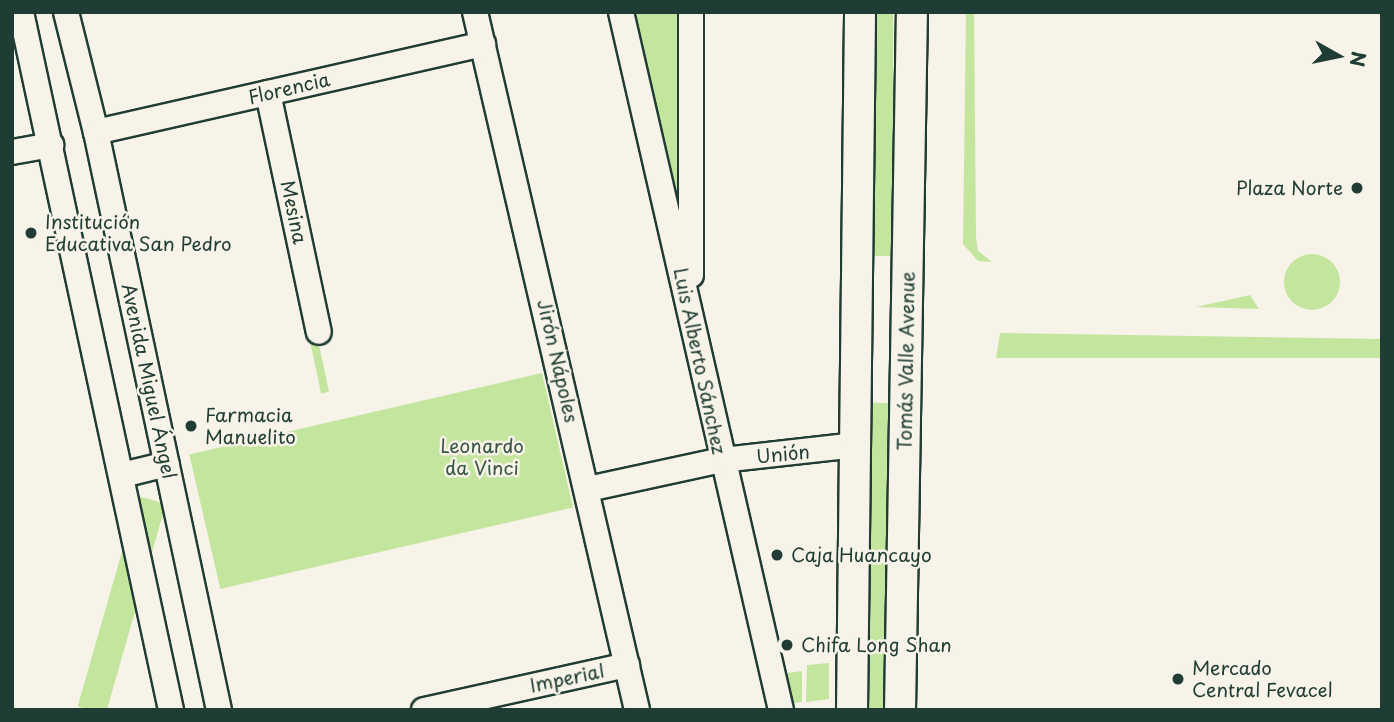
<!DOCTYPE html>
<html>
<head>
<meta charset="utf-8">
<style>
  body { margin:0 }
  #map { position:relative; width:1394px; height:722px; overflow:hidden; background:#f7f3e8; font-family:"Playpen Sans",sans-serif }
  div>[style] { position:absolute }
  .green>* { inset:0; background:#c3e59e; transform-origin:0 0 }
  .round { border-radius:50% }
  .roads { filter:drop-shadow(2px 0 #1f3d34) drop-shadow(-2px 0 #1f3d34) drop-shadow(0 2px #1f3d34) drop-shadow(0 -2px #1f3d34) }
  .minor>* { height:24px; margin:-12px; padding:0 12px; transform-origin:12px; border-radius:12px; background:#f7f3e8 }
  .major>* { height:30px; margin:-15px; padding:0 15px; transform-origin:15px; border-radius:15px; background:#f7f3e8 }
  .dots>* { width:19px; height:19px; translate:-50% -50%; box-sizing:border-box; border:4px solid #f7f3e8; border-radius:50% }
  span { translate:-50% -50%; white-space:nowrap; text-align:center; line-height:1.15; -webkit-text-stroke:5px #f7f3e8; paint-order:stroke }
  .street-label { font-size:19px; color:#1f3d34 }
  .poi-label { font-size:19px; color:#1f3d34 }
  .right { translate:-100% -50%; text-align:right }
  .left { translate:0 -50%; text-align:left }
  .park-label { font-size:19px; color:#385644 }
  .frame { position:absolute; inset:0; border:14px solid #1f3d34; pointer-events:none }
  .north { position:absolute; left:1303px; top:21px; width:70px; height:70px; -webkit-text-stroke:5px #f7f3e8; paint-order:stroke; rotate:99deg; font-size:19px; font-weight:700; line-height:28px; text-align:center; color:#1f3d34 }
  .north::after { content:''; display:block; margin:auto; width:24px; height:32px; background:#1f3d34; clip-path:polygon(50% 0,100% 100%,50% 72%,0 100%) }
</style>
</head>
<body>
<div id="map">
  <div class="green">
    <i style="clip-path:polygon(627px 12px,686px 12px,686px 263px)"></i>
    <i style="left:870px;top:12px;width:23px;height:244px"></i>
    <i style="clip-path:polygon(966px 12px,974px 12px,976px 237px,978px 251px,992px 262px,978px 261px,963px 244px)"></i>
    <i class="round" style="left:1284px;top:254px;width:56px;height:56px"></i>
    <i style="clip-path:polygon(1250px 295px,1259px 309px,1196px 307px)"></i>
    <i style="clip-path:polygon(1000px 333px,1382px 339px,1382px 358px,996px 358px)"></i>
    <i style="left:318px;top:340px;width:53px;height:8px;rotate:78deg"></i>
    <i style="left:542px;top:373px;width:138px;height:362px;rotate:77deg"></i>
    <i style="left:891px;top:403px;width:307px;height:30px;rotate:91deg"></i>
    <i style="left:138px;top:496px;width:29px;height:219px;rotate:16deg"></i>
    <i style="clip-path:polygon(829px 663px,829px 699px,806px 702px,807px 665px)"></i>
    <i style="clip-path:polygon(802px 671px,802px 702px,788px 704px,781px 674px)"></i>
  </div>
  <div class="roads">
    <div class="minor">
      <i style="left:21px;top:12px;width:714px;rotate:77.87deg"></i>
      <i style="left:66px;top:12px;width:124px;rotate:76deg"></i>
      <i style="left:96px;top:132px;width:591px;rotate:77.99deg"></i>
      <i style="left:475px;top:12px;width:717px;rotate:76.93deg"></i>
      <i style="left:621px;top:12px;width:716px;rotate:77.09deg"></i>
      <i style="left:268px;top:93px;width:244px;rotate:78deg"></i>
      <i style="left:96px;top:132px;width:397px;rotate:-12.8deg"></i>
      <i style="left:12px;top:152px;width:40px;rotate:-10deg"></i>
      <i style="left:691px;top:275px;width:263px;rotate:-90deg"></i>
      <i style="left:122px;top:475px;width:46px;rotate:-13.7deg"></i>
      <i style="left:588px;top:489px;width:137px;rotate:-12.2deg"></i>
      <i style="left:722px;top:460px;width:134px;rotate:-6.4deg"></i>
      <i style="left:424px;top:710px;width:208px;rotate:-12.5deg"></i>
    </div>
    <div class="major">
      <i style="left:852px;top:710px;width:698px;rotate:-89.34deg"></i>
      <i style="left:900px;top:710px;width:698px;rotate:-89.02deg"></i>
    </div>
  </div>
  <div class="dots">
    <i style="left:1357px;top:188px;background:#1f3d34"></i>
    <i style="left:31px;top:233px;background:#1f3d34"></i>
    <i style="left:191px;top:426px;background:#1f3d34"></i>
    <i style="left:777px;top:555px;background:#1f3d34"></i>
    <i style="left:787px;top:645px;background:#1f3d34"></i>
    <i style="left:1178px;top:679px;background:#1f3d34"></i>
  </div>
  <div class="street-label">
    <span style="left:289px;top:88px;rotate:-13deg">Florencia</span>
    <span style="left:294px;top:212px;rotate:78deg">Mesina</span>
    <span style="left:558px;top:361px;rotate:77deg">Jirón Nápoles</span>
    <span style="left:700px;top:361px;rotate:78deg">Luis Alberto Sánchez</span>
    <span style="left:906px;top:361px;rotate:-89deg">Tomás Valle Avenue</span>
    <span style="left:149px;top:381px;rotate:78deg">Avenida Miguel Ángel</span>
    <span style="left:783px;top:454px;rotate:-6deg">Unión</span>
    <span style="left:567px;top:678px;rotate:-12deg">Imperial</span>
  </div>
  <div class="poi-label">
    <span class="right" style="left:1343px;top:188px">Plaza Norte</span>
    <span class="left" style="left:45px;top:233px">Institución<br>Educativa San Pedro</span>
    <span class="left" style="left:205px;top:426px">Farmacia<br>Manuelito</span>
    <span class="left" style="left:791px;top:555px">Caja Huancayo</span>
    <span class="left" style="left:801px;top:645px">Chifa Long Shan</span>
    <span class="left" style="left:1192px;top:679px">Mercado<br>Central Fevacel</span>
  </div>
  <div class="park-label">
    <span style="left:482px;top:457px">Leonardo<br>da Vinci</span>
  </div>
  <div class="frame"></div>
  <div class="north">N</div>
</div>
</body>
</html>
